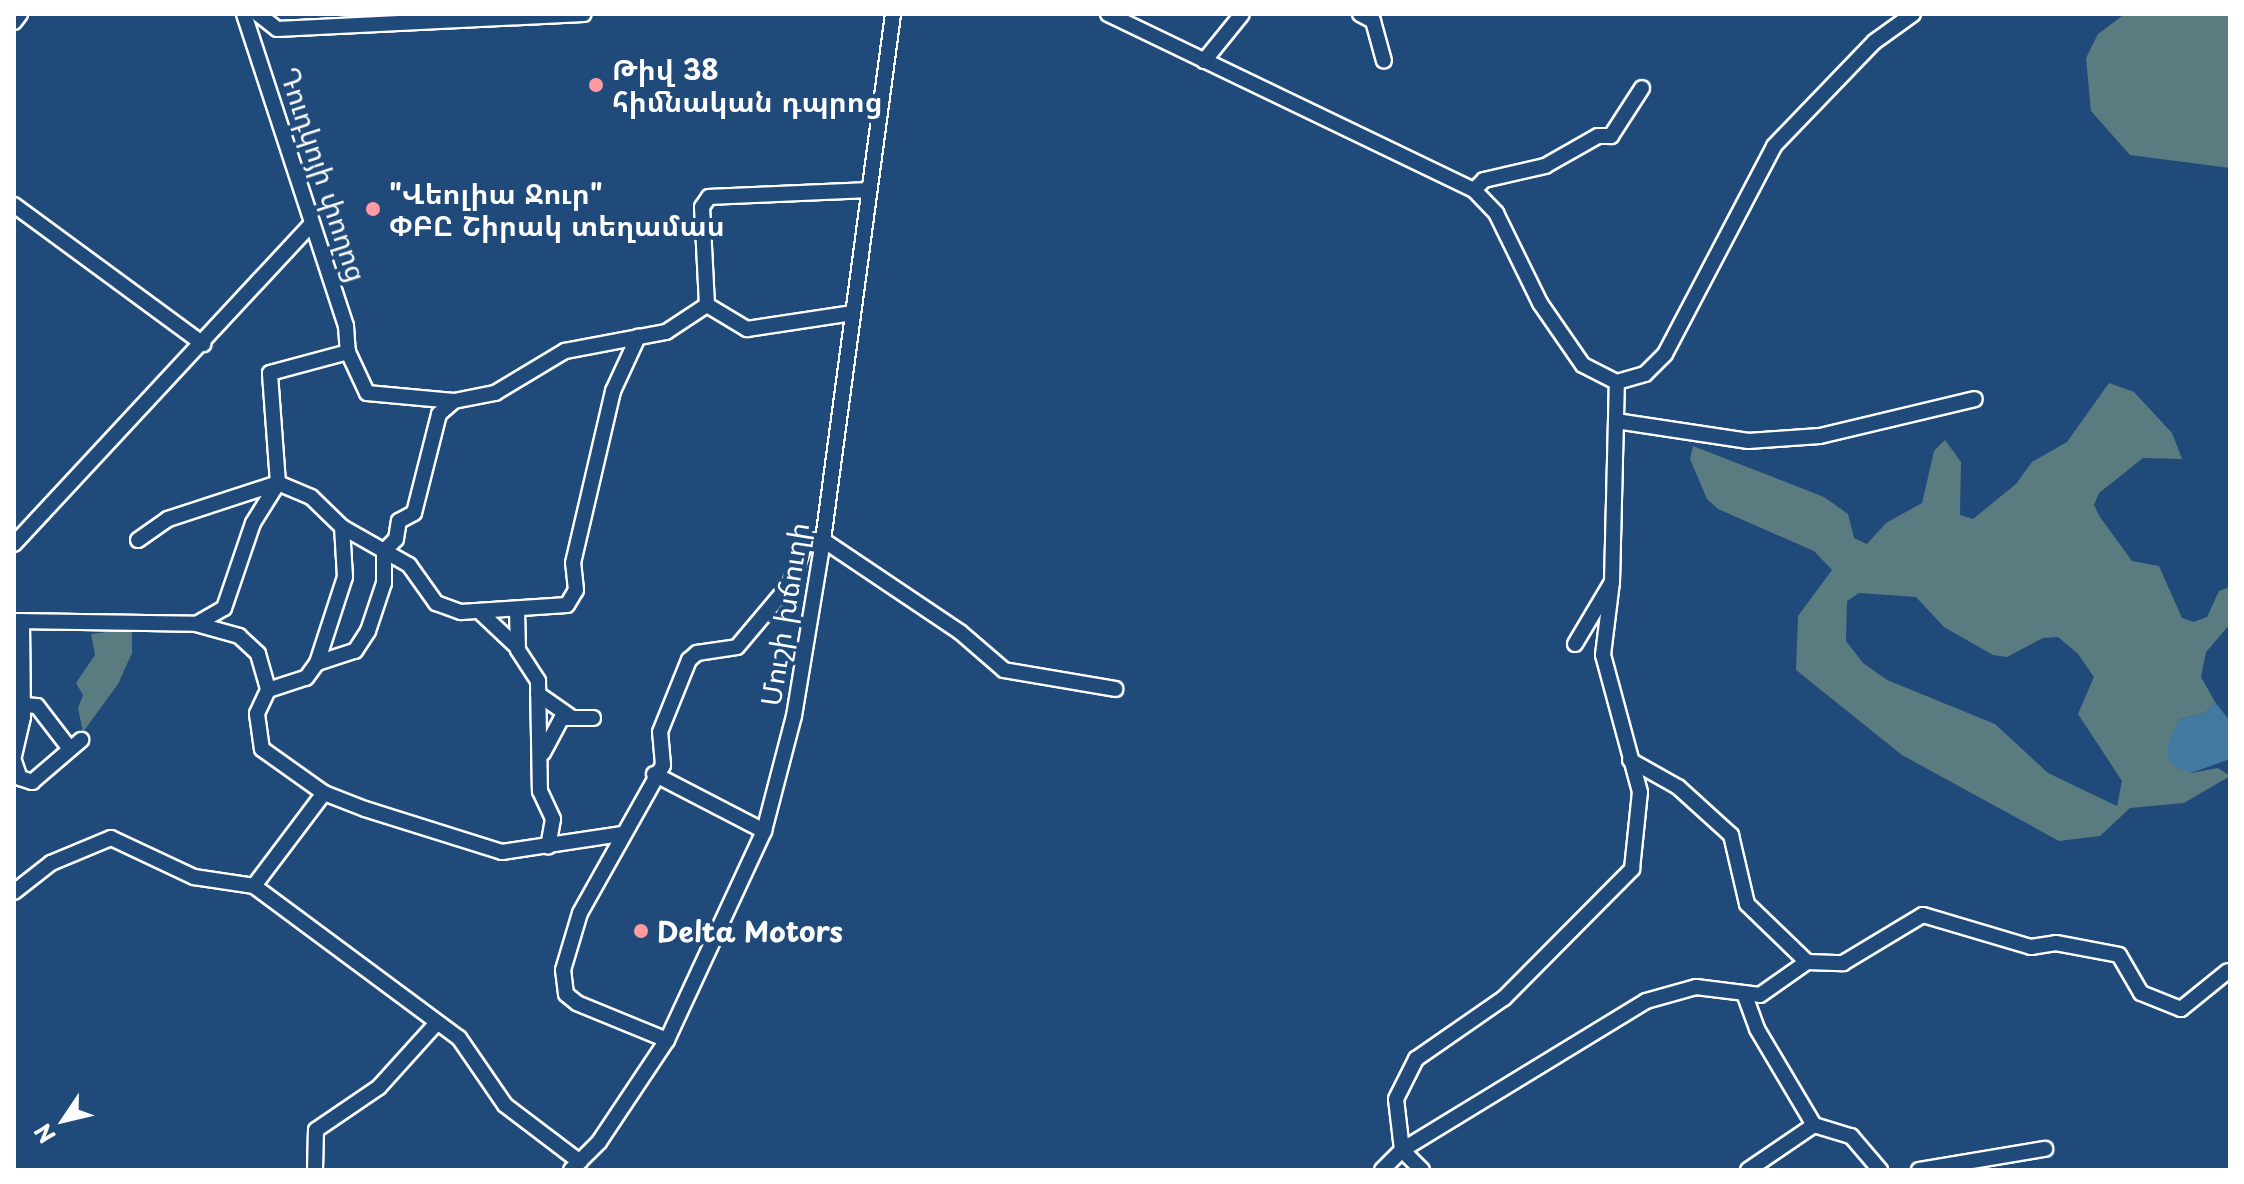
<!DOCTYPE html>
<html>
<head>
<meta charset="utf-8">
<style>
  body { margin:0 }
  #map { position:relative; width:2244px; height:1184px; overflow:hidden; background:#1f4a7a; font-family:"Playpen Sans","Noto Sans Armenian",sans-serif }
  div>[style] { position:absolute }
  .green>* { inset:0; background:#5a7c81 }
  .water>* { inset:0; background:#4378a0 }
  .roads { filter:drop-shadow(2px 0 #fff) drop-shadow(-2px 0 #fff) drop-shadow(0 2px #fff) drop-shadow(0 -2px #fff) }
  .minor>* { height:14px; margin:-7px; padding:0 7px; transform-origin:7px; border-radius:7px; background:#1f4a7a }
  .dots>* { width:22px; height:22px; translate:-50% -50%; box-sizing:border-box; border:4px solid #1f4a7a; border-radius:50% }
  span { translate:-50% -50%; white-space:nowrap; text-align:center; line-height:1.15; -webkit-text-stroke:8px #1f4a7a; paint-order:stroke }
  .poi-label { font-size:28px; color:#fff; font-weight:700 }
  .left { translate:0 -50%; text-align:left }
  .street-label { font-size:28px; color:#fff }
  .frame { position:absolute; inset:0; border:16px solid #fff; pointer-events:none }
  .north { position:absolute; left:24px; top:1080px; width:80px; height:80px; -webkit-text-stroke:6px #1f4a7a; paint-order:stroke; rotate:235deg; font-size:22px; font-weight:700; line-height:32px; text-align:center; color:#fff }
  .north::after { content:''; display:block; margin:auto; width:28px; height:36px; background:#fff; clip-path:polygon(50% 0,100% 100%,50% 72%,0 100%) }
</style>
</head>
<body>
<div id="map">
  <div class="green">
    <i style="clip-path:polygon(2125px 14px,2230px 14px,2230px 168px,2130px 155px,2091px 111px,2086px 58px,2098px 34px)"></i>
    <i style="clip-path:polygon(evenodd,2109px 383px,2134px 392px,2172px 433px,2182px 459px,2143px 458px,2099px 493px,2094px 505px,2100px 517px,2132px 561px,2159px 566px,2182px 618px,2194px 622px,2207px 617px,2219px 591px,2230px 587px,2230px 624px,2206px 652px,2201px 677px,2215px 702px,2206px 712px,2179px 720px,2168px 758px,2191px 773px,2218px 768px,2230px 776px,2184px 803px,2130px 808px,2100px 836px,2059px 841px,1902px 755px,1796px 670px,1798px 616px,1832px 570px,1814px 551px,1718px 509px,1707px 499px,1690px 459px,1693px 446px,1824px 497px,1848px 514px,1854px 538px,1867px 544px,1886px 523px,1922px 503px,1934px 451px,1945px 440px,1961px 462px,1960px 515px,1973px 519px,2016px 484px,2032px 462px,2067px 442px,2109px 383px,1859px 593px,1916px 597px,1944px 627px,1993px 655px,2007px 657px,2043px 638px,2058px 637px,2078px 654px,2094px 677px,2078px 714px,2122px 781px,2117px 806px,2048px 773px,1995px 724px,1887px 680px,1863px 663px,1846px 641px,1847px 601px,1859px 593px)"></i>
    <i style="clip-path:polygon(132px 629px,132px 653px,118px 684px,83px 732px,78px 708px,83px 695px,76px 683px,95px 655px,91px 634px)"></i>
  </div>
  <div class="water">
    <i style="clip-path:polygon(2215px 702px,2230px 721px,2230px 759px,2191px 773px,2177px 768px,2168px 758px,2168px 744px,2179px 720px,2206px 712px)"></i>
  </div>
  <div class="roads">
    <div class="minor">
      <i style="left:244px;top:14px;width:328px;rotate:71.9deg"></i>
      <i style="left:346px;top:326px;width:26px;rotate:86deg"></i>
      <i style="left:348px;top:352px;width:45px;rotate:65.1deg"></i>
      <i style="left:367px;top:393px;width:87px;rotate:5.3deg"></i>
      <i style="left:258px;top:14px;width:24px;rotate:38deg"></i>
      <i style="left:277px;top:29px;width:307px;rotate:-2.8deg"></i>
      <i style="left:1108px;top:14px;width:406px;rotate:25.7deg"></i>
      <i style="left:1474px;top:190px;width:32px;rotate:46deg"></i>
      <i style="left:1496px;top:213px;width:100px;rotate:63.9deg"></i>
      <i style="left:1540px;top:303px;width:75px;rotate:55.3deg"></i>
      <i style="left:1583px;top:365px;width:38px;rotate:27deg"></i>
      <i style="left:1360px;top:14px;width:15px;rotate:28deg"></i>
      <i style="left:1373px;top:21px;width:41px;rotate:74.6deg"></i>
      <i style="left:14px;top:22px;width:10px;rotate:-53deg"></i>
      <i style="left:1204px;top:61px;width:60px;rotate:-51deg"></i>
      <i style="left:1474px;top:190px;width:14px;rotate:-45deg"></i>
      <i style="left:1484px;top:180px;width:63px;rotate:-12.9deg"></i>
      <i style="left:1545px;top:166px;width:61px;rotate:-29.5deg"></i>
      <i style="left:1598px;top:136px;width:13px"></i>
      <i style="left:1611px;top:136px;width:57px;rotate:-57.1deg"></i>
      <i style="left:14px;top:205px;width:235px;rotate:36.3deg"></i>
      <i style="left:707px;top:305px;width:98px;rotate:-92.9deg"></i>
      <i style="left:702px;top:207px;width:12px;rotate:-55deg"></i>
      <i style="left:709px;top:197px;width:160px;rotate:-2.5deg"></i>
      <i style="left:1617px;top:382px;width:29px;rotate:-16deg"></i>
      <i style="left:1645px;top:374px;width:28px;rotate:-45deg"></i>
      <i style="left:1665px;top:354px;width:235px;rotate:-62.3deg"></i>
      <i style="left:1774px;top:146px;width:144px;rotate:-46.1deg"></i>
      <i style="left:1874px;top:42px;width:48px;rotate:-35.7deg"></i>
      <i style="left:1616px;top:421px;width:134px;rotate:8.6deg"></i>
      <i style="left:1748px;top:441px;width:72px;rotate:-4deg"></i>
      <i style="left:1820px;top:436px;width:159px;rotate:-13.4deg"></i>
      <i style="left:342px;top:527px;width:77px;rotate:29.6deg"></i>
      <i style="left:409px;top:565px;width:47px;rotate:54.6deg"></i>
      <i style="left:436px;top:603px;width:27px;rotate:20deg"></i>
      <i style="left:461px;top:612px;width:106px;rotate:-3.8deg"></i>
      <i style="left:567px;top:605px;width:17px;rotate:-59deg"></i>
      <i style="left:576px;top:590px;width:27px;rotate:-96deg"></i>
      <i style="left:573px;top:563px;width:177px;rotate:-76.9deg"></i>
      <i style="left:613px;top:391px;width:60px;rotate:-65.2deg"></i>
      <i style="left:138px;top:540px;width:37px;rotate:-35deg"></i>
      <i style="left:168px;top:519px;width:116px;rotate:-18.1deg"></i>
      <i style="left:278px;top:483px;width:47px;rotate:122deg"></i>
      <i style="left:253px;top:523px;width:90px;rotate:108.8deg"></i>
      <i style="left:224px;top:608px;width:32px;rotate:150deg"></i>
      <i style="left:14px;top:544px;width:438px;rotate:-47.1deg"></i>
      <i style="left:517px;top:610px;width:40px;rotate:88.6deg"></i>
      <i style="left:518px;top:650px;width:37px;rotate:57deg"></i>
      <i style="left:538px;top:681px;width:110px;rotate:89deg"></i>
      <i style="left:540px;top:791px;width:31px;rotate:65deg"></i>
      <i style="left:553px;top:819px;width:28px;rotate:100deg"></i>
      <i style="left:482px;top:614px;width:47px;rotate:43.3deg"></i>
      <i style="left:14px;top:621px;width:182px;rotate:0.9deg"></i>
      <i style="left:196px;top:624px;width:45px;rotate:15.6deg"></i>
      <i style="left:239px;top:636px;width:26px;rotate:43deg"></i>
      <i style="left:258px;top:654px;width:37px;rotate:74deg"></i>
      <i style="left:268px;top:690px;width:26px;rotate:115deg"></i>
      <i style="left:257px;top:714px;width:35px;rotate:82deg"></i>
      <i style="left:262px;top:749px;width:76px;rotate:35.4deg"></i>
      <i style="left:324px;top:793px;width:44px;rotate:21.3deg"></i>
      <i style="left:365px;top:809px;width:144px;rotate:17.4deg"></i>
      <i style="left:502px;top:852px;width:120px;rotate:-8.6deg"></i>
      <i style="left:1575px;top:644px;width:72px;rotate:-59.2deg"></i>
      <i style="left:1612px;top:582px;width:200px;rotate:-88.6deg"></i>
      <i style="left:317px;top:663px;width:40px;rotate:-18deg"></i>
      <i style="left:355px;top:651px;width:24px;rotate:-57deg"></i>
      <i style="left:368px;top:631px;width:51px;rotate:-71.6deg"></i>
      <i style="left:384px;top:583px;width:32px;rotate:-90deg"></i>
      <i style="left:384px;top:551px;width:17px;rotate:-45deg"></i>
      <i style="left:396px;top:539px;width:18px;rotate:-81deg"></i>
      <i style="left:399px;top:521px;width:17px;rotate:-28deg"></i>
      <i style="left:414px;top:513px;width:102px;rotate:-75.8deg"></i>
      <i style="left:439px;top:414px;width:20px;rotate:-41deg"></i>
      <i style="left:454px;top:401px;width:42px;rotate:-11deg"></i>
      <i style="left:495px;top:393px;width:82px;rotate:-31deg"></i>
      <i style="left:565px;top:351px;width:103px;rotate:-10.7deg"></i>
      <i style="left:666px;top:332px;width:49px;rotate:-33.4deg"></i>
      <i style="left:707px;top:305px;width:47px;rotate:31deg"></i>
      <i style="left:747px;top:329px;width:107px;rotate:-8.6deg"></i>
      <i style="left:268px;top:690px;width:40px;rotate:-18deg"></i>
      <i style="left:306px;top:678px;width:19px;rotate:-54deg"></i>
      <i style="left:317px;top:663px;width:90px;rotate:-72deg"></i>
      <i style="left:345px;top:577px;width:50px;rotate:-93.4deg"></i>
      <i style="left:342px;top:527px;width:43px;rotate:-135.9deg"></i>
      <i style="left:311px;top:497px;width:36px;rotate:-157deg"></i>
      <i style="left:278px;top:483px;width:110px;rotate:-94.2deg"></i>
      <i style="left:270px;top:373px;width:81px;rotate:-15.1deg"></i>
      <i style="left:538px;top:694px;width:38px;rotate:35deg"></i>
      <i style="left:23px;top:705px;width:14px;rotate:4deg"></i>
      <i style="left:37px;top:706px;width:54px;rotate:52.5deg"></i>
      <i style="left:543px;top:753px;width:40px;rotate:-62deg"></i>
      <i style="left:562px;top:718px;width:31px"></i>
      <i style="left:14px;top:756px;width:40px;rotate:-77deg"></i>
      <i style="left:23px;top:717px;width:96px;rotate:-90.6deg"></i>
      <i style="left:1630px;top:760px;width:55px;rotate:29.4deg"></i>
      <i style="left:1678px;top:787px;width:72px;rotate:42.2deg"></i>
      <i style="left:1731px;top:835px;width:71px;rotate:76.9deg"></i>
      <i style="left:1747px;top:904px;width:83px;rotate:44deg"></i>
      <i style="left:14px;top:761px;width:18px;rotate:71deg"></i>
      <i style="left:20px;top:778px;width:13px;rotate:18deg"></i>
      <i style="left:32px;top:782px;width:65px;rotate:-40.6deg"></i>
      <i style="left:654px;top:774px;width:124px;rotate:27.4deg"></i>
      <i style="left:324px;top:793px;width:116px;rotate:127deg"></i>
      <i style="left:254px;top:886px;width:255px;rotate:36.6deg"></i>
      <i style="left:459px;top:1038px;width:81px;rotate:55.5deg"></i>
      <i style="left:505px;top:1105px;width:94px;rotate:37.2deg"></i>
      <i style="left:14px;top:892px;width:47px;rotate:-38.1deg"></i>
      <i style="left:51px;top:863px;width:65px;rotate:-22.6deg"></i>
      <i style="left:111px;top:838px;width:92px;rotate:25.2deg"></i>
      <i style="left:194px;top:877px;width:61px;rotate:8.5deg"></i>
      <i style="left:1744px;top:993px;width:38px;rotate:70deg"></i>
      <i style="left:1757px;top:1029px;width:112px;rotate:59.3deg"></i>
      <i style="left:667px;top:1040px;width:97px;rotate:-157.7deg"></i>
      <i style="left:577px;top:1003px;width:14px;rotate:-141deg"></i>
      <i style="left:566px;top:994px;width:24px;rotate:-97deg"></i>
      <i style="left:563px;top:970px;width:59px;rotate:-73.4deg"></i>
      <i style="left:580px;top:913px;width:170px;rotate:-60.7deg"></i>
      <i style="left:663px;top:765px;width:33px;rotate:-95deg"></i>
      <i style="left:660px;top:732px;width:78px;rotate:-68.1deg"></i>
      <i style="left:689px;top:660px;width:11px;rotate:-41deg"></i>
      <i style="left:697px;top:653px;width:40px;rotate:-8.5deg"></i>
      <i style="left:737px;top:647px;width:82px;rotate:-49.9deg"></i>
      <i style="left:790px;top:584px;width:46px;rotate:-69.6deg"></i>
      <i style="left:806px;top:541px;width:17px;rotate:-3deg"></i>
      <i style="left:823px;top:540px;width:165px;rotate:33.9deg"></i>
      <i style="left:960px;top:632px;width:58px;rotate:40.8deg"></i>
      <i style="left:1004px;top:670px;width:113px;rotate:9.7deg"></i>
      <i style="left:315px;top:1170px;width:40px;rotate:-88.6deg"></i>
      <i style="left:316px;top:1130px;width:76px;rotate:-34.3deg"></i>
      <i style="left:379px;top:1087px;width:84px;rotate:-47.9deg"></i>
      <i style="left:571px;top:1170px;width:40px;rotate:-45deg"></i>
      <i style="left:599px;top:1142px;width:123px;rotate:-56.3deg"></i>
      <i style="left:667px;top:1040px;width:230px;rotate:-65.1deg"></i>
      <i style="left:764px;top:831px;width:119px;rotate:-75.4deg"></i>
      <i style="left:794px;top:716px;width:178px;rotate:-80.6deg"></i>
      <i style="left:823px;top:540px;width:531px;rotate:-82.42deg"></i>
      <i style="left:1382px;top:1170px;width:28px;rotate:-45deg"></i>
      <i style="left:1402px;top:1150px;width:286px;rotate:-31.4deg"></i>
      <i style="left:1646px;top:1001px;width:52px;rotate:-15.6deg"></i>
      <i style="left:1696px;top:987px;width:64px;rotate:7.1deg"></i>
      <i style="left:1760px;top:995px;width:57px;rotate:-35.1deg"></i>
      <i style="left:1807px;top:962px;width:36px;rotate:2deg"></i>
      <i style="left:1843px;top:963px;width:93px;rotate:-31deg"></i>
      <i style="left:1923px;top:915px;width:113px;rotate:16.5deg"></i>
      <i style="left:2031px;top:947px;width:25px;rotate:-9deg"></i>
      <i style="left:2056px;top:943px;width:64px;rotate:10.8deg"></i>
      <i style="left:2119px;top:955px;width:44px;rotate:59.9deg"></i>
      <i style="left:2141px;top:993px;width:43px;rotate:21.8deg"></i>
      <i style="left:2181px;top:1009px;width:60px;rotate:-39deg"></i>
      <i style="left:1422px;top:1170px;width:28px;rotate:-135deg"></i>
      <i style="left:1402px;top:1150px;width:51px;rotate:-96.7deg"></i>
      <i style="left:1396px;top:1099px;width:45px;rotate:-63.4deg"></i>
      <i style="left:1416px;top:1059px;width:107px;rotate:-34.7deg"></i>
      <i style="left:1504px;top:998px;width:182px;rotate:-45.2deg"></i>
      <i style="left:1632px;top:869px;width:77px;rotate:-84.1deg"></i>
      <i style="left:1640px;top:792px;width:142px;rotate:-105.1deg"></i>
      <i style="left:1603px;top:655px;width:74px;rotate:-83deg"></i>
      <i style="left:1748px;top:1170px;width:80px;rotate:-34.3deg"></i>
      <i style="left:1814px;top:1125px;width:39px;rotate:17deg"></i>
      <i style="left:1851px;top:1136px;width:45px;rotate:49.5deg"></i>
      <i style="left:1919px;top:1170px;width:128px;rotate:-9.5deg"></i>
    </div>
  </div>
  <div class="dots">
    <i style="left:596px;top:85px;background:#ff9aa2"></i>
    <i style="left:373px;top:209px;background:#ff9aa2"></i>
    <i style="left:641px;top:931px;background:#ff9aa2"></i>
  </div>
  <div class="poi-label">
    <span class="left" style="left:612px;top:85px">Թիվ 38<br>հիմնական դպրոց</span>
    <span class="left" style="left:389px;top:209px">"Վեոլիա Ջուր"<br>ՓԲԸ Շիրակ տեղամաս</span>
    <span class="left" style="left:657px;top:931px">Delta Motors</span>
  </div>
  <div class="street-label">
    <span style="left:324px;top:174px;rotate:72deg">Դուդկոյի փողոց</span>
    <span style="left:784px;top:614px;rotate:-81deg">Մուշի խճուղի</span>
  </div>
  <div class="frame"></div>
  <div class="north">N</div>
</div>
</body>
</html>
